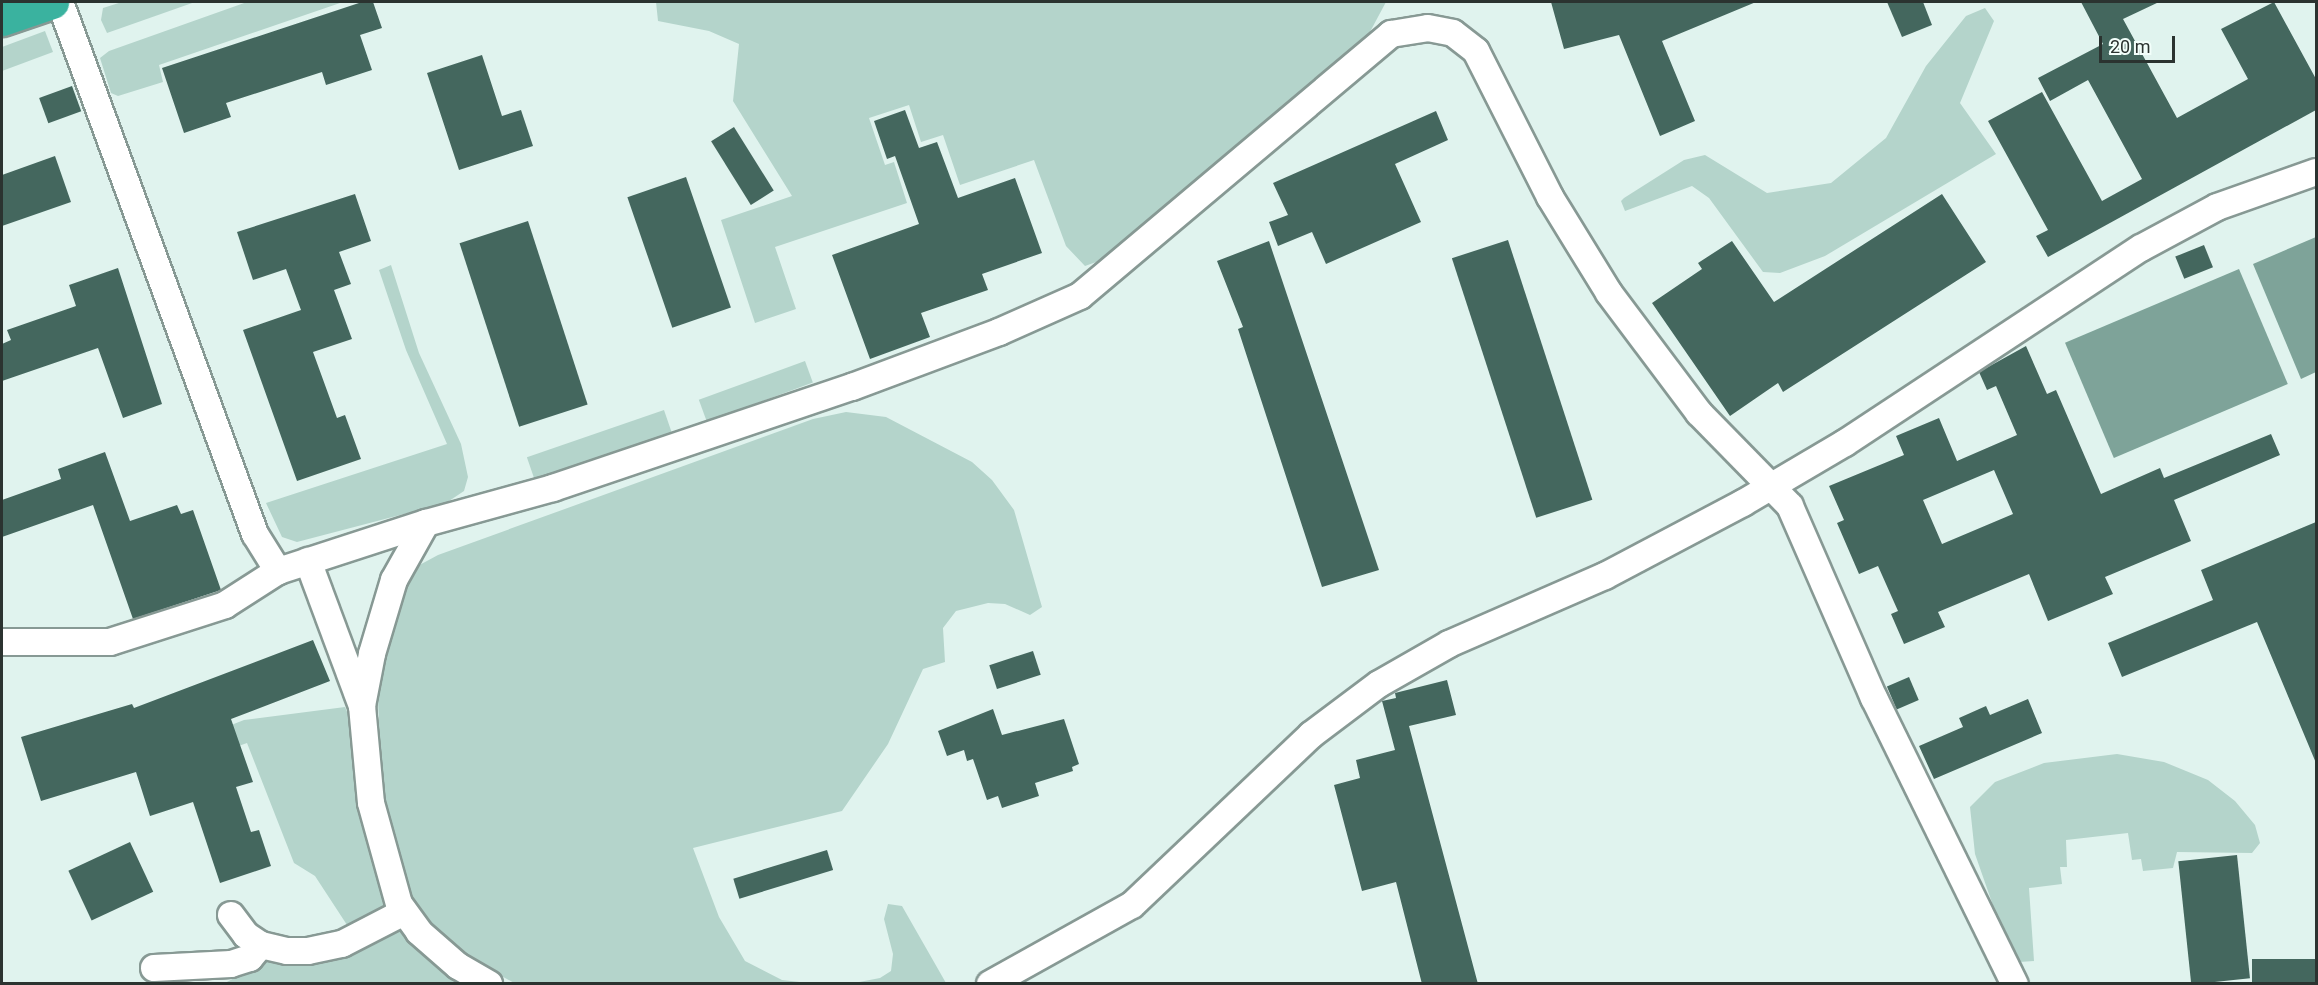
<!DOCTYPE html>
<html>
<head>
<meta charset="utf-8">
<style>
  body { margin:0 }
  #map { position:relative; width:2318px; height:985px; overflow:hidden; background:#e0f3ee; font-family:Roboto,sans-serif }
  div>[style] { position:absolute }
  .green>* { inset:0; background:#b4d4cb; transform-origin:0 0 }
  .water>* { inset:0; background:#7ea399; transform-origin:0 0 }
  .building>* { inset:0; background:#44675e; transform-origin:0 0 }
  .roads { filter:drop-shadow(2px 0 #879994) drop-shadow(-2px 0 #879994) drop-shadow(0 2px #879994) drop-shadow(0 -2px #879994) }
  .minor>* { height:26px; margin:-13px; padding:0 13px; transform-origin:13px; border-radius:13px; background:#fff }
  .trunk>* { height:33px; margin:-16.5px; padding:0 16.5px; transform-origin:16.5px; border-radius:16.5px; background:#3ab29f }
  span { translate:-50% -50%; white-space:nowrap; text-align:center; line-height:1.15; -webkit-text-stroke:6px #f3fffb; paint-order:stroke }
  .frame { position:absolute; inset:0; border:3px solid #2b3330; pointer-events:none }
  .scale { position:absolute; left:2099px; top:36px; width:76px; height:27px; box-sizing:border-box; border:3px solid #2b3330; border-top:0; padding-left:8px; font-size:18px; line-height:21px; white-space:nowrap; color:#2b3330; -webkit-text-stroke:4px #f3fffb; paint-order:stroke }
</style>
</head>
<body>
<div id="map">
  <div class="green">
    <i style="clip-path:polygon(122px 2px,195px 2px,107px 33px,101px 20px,103px 8px)"></i>
    <i style="clip-path:polygon(247px 2px,343px 2px,159px 65px,163px 82px,118px 96px,111px 93px,100px 58px,109px 51px)"></i>
    <i style="clip-path:polygon(656px 2px,1386px 2px,1364px 43px,1099px 261px,1085px 266px,1066px 246px,1034px 160px,960px 185px,943px 135px,921px 142px,909px 105px,869px 118px,885px 165px,894px 162px,907px 203px,775px 247px,796px 309px,755px 323px,721px 220px,792px 196px,733px 101px,739px 44px,709px 31px,658px 21px)"></i>
    <i style="clip-path:polygon(1985px 8px,1994px 21px,1960px 103px,1996px 154px,1825px 256px,1780px 273px,1763px 272px,1709px 198px,1692px 186px,1625px 211px,1621px 201px,1624px 198px,1684px 160px,1705px 155px,1767px 193px,1831px 183px,1886px 138px,1926px 66px,1966px 16px)"></i>
    <i style="clip-path:polygon(45px 31px,53px 52px,2px 71px,2px 47px)"></i>
    <i style="clip-path:polygon(391px 265px,419px 353px,461px 444px,468px 477px,464px 491px,446px 503px,297px 542px,282px 537px,266px 503px,447px 444px,406px 350px,379px 270px)"></i>
    <i style="left:805px;top:361px;width:23px;height:113px;rotate:70deg"></i>
    <i style="left:664px;top:410px;width:24px;height:145px;rotate:71deg"></i>
    <i style="clip-path:polygon(846px 412px,886px 417px,972px 462px,992px 480px,1014px 510px,1042px 607px,1030px 615px,1005px 604px,988px 603px,956px 611px,943px 628px,945px 662px,923px 669px,888px 744px,842px 811px,693px 848px,719px 917px,745px 961px,782px 980px,809px 983px,516px 984px,466px 956px,433px 927px,413px 900px,397px 861px,382px 800px,378px 699px,384px 654px,405px 583px,414px 568px,438px 555px,813px 419px)"></i>
    <i style="clip-path:polygon(345px 707px,351px 721px,368px 843px,384px 902px,380px 916px,349px 928px,315px 876px,294px 863px,247px 743px,176px 768px,170px 749px,244px 720px)"></i>
    <i style="clip-path:polygon(2117px 754px,2164px 762px,2208px 780px,2235px 801px,2255px 825px,2260px 843px,2252px 853px,2177px 852px,2173px 868px,2143px 871px,2141px 859px,2132px 860px,2128px 833px,2066px 840px,2067px 867px,2060px 867px,2062px 884px,2029px 888px,2034px 961px,2019px 962px,2010px 954px,1975px 854px,1970px 807px,1995px 782px,2044px 763px)"></i>
    <i style="clip-path:polygon(888px 904px,902px 906px,946px 983px,854px 983px,880px 978px,891px 971px,893px 954px,884px 919px)"></i>
    <i style="clip-path:polygon(401px 925px,448px 976px,462px 983px,223px 984px,263px 963px)"></i>
  </div>
  <div class="water">
    <i style="clip-path:polygon(2316px 237px,2316px 372px,2301px 379px,2253px 264px)"></i>
    <i style="left:2239px;top:269px;width:125px;height:189px;rotate:67deg"></i>
  </div>
  <div class="building">
    <i style="clip-path:polygon(362px 2px,373px 2px,382px 28px,360px 35px,372px 70px,326px 85px,322px 72px,226px 103px,231px 117px,184px 133px,162px 68px)"></i>
    <i style="clip-path:polygon(1551px 2px,1756px 2px,1662px 41px,1695px 121px,1660px 136px,1619px 35px,1564px 49px)"></i>
    <i style="clip-path:polygon(1887px 2px,1923px 2px,1932px 25px,1902px 37px)"></i>
    <i style="clip-path:polygon(2081px 2px,2159px 2px,2123px 19px,2177px 118px,2248px 79px,2221px 29px,2274px 2px,2316px 79px,2316px 110px,2048px 257px,2036px 236px,2048px 230px,1988px 121px,2042px 92px,2102px 201px,2142px 179px,2088px 80px,2050px 101px,2038px 78px,2103px 44px)"></i>
    <i style="clip-path:polygon(482px 55px,502px 116px,521px 110px,533px 146px,459px 170px,427px 73px)"></i>
    <i style="left:72px;top:86px;width:27px;height:35px;rotate:70deg"></i>
    <i style="clip-path:polygon(905px 110px,919px 148px,937px 142px,958px 198px,1015px 178px,1042px 253px,982px 274px,988px 290px,921px 313px,930px 337px,870px 359px,832px 255px,919px 224px,895px 156px,887px 159px,874px 121px)"></i>
    <i style="clip-path:polygon(1436px 111px,1448px 140px,1395px 164px,1421px 222px,1326px 264px,1312px 232px,1278px 246px,1269px 222px,1288px 215px,1273px 183px)"></i>
    <i style="left:734px;top:127px;width:75px;height:27px;rotate:58deg"></i>
    <i style="clip-path:polygon(55px 156px,71px 202px,2px 226px,2px 175px)"></i>
    <i style="left:686px;top:177px;width:138px;height:62px;rotate:71deg"></i>
    <i style="clip-path:polygon(355px 194px,371px 241px,339px 252px,351px 284px,334px 290px,352px 339px,313px 352px,337px 418px,345px 415px,361px 459px,297px 481px,243px 330px,301px 310px,286px 269px,253px 280px,237px 232px)"></i>
    <i style="clip-path:polygon(1942px 194px,1986px 262px,1783px 392px,1778px 383px,1730px 416px,1652px 303px,1702px 269px,1698px 263px,1732px 241px,1774px 302px)"></i>
    <i style="left:528px;top:221px;width:193px;height:72px;rotate:72deg"></i>
    <i style="left:1508px;top:240px;width:273px;height:59px;rotate:72deg"></i>
    <i style="clip-path:polygon(1269px 241px,1379px 570px,1322px 587px,1238px 329px,1243px 327px,1217px 261px)"></i>
    <i style="left:2204px;top:245px;width:24px;height:31px;rotate:68deg"></i>
    <i style="clip-path:polygon(118px 268px,162px 404px,123px 418px,98px 348px,2px 381px,2px 344px,11px 340px,7px 330px,76px 306px,69px 285px)"></i>
    <i style="clip-path:polygon(evenodd,2026px 346px,2047px 394px,2056px 390px,2101px 494px,2160px 468px,2164px 478px,2271px 434px,2280px 455px,2174px 500px,2191px 541px,2105px 577px,2113px 594px,2048px 621px,2029px 574px,1938px 612px,1945px 627px,1904px 644px,1891px 614px,1898px 611px,1878px 566px,1859px 574px,1837px 523px,1844px 520px,1829px 486px,1904px 455px,1896px 436px,1939px 418px,1957px 461px,2017px 435px,1996px 386px,1987px 390px,1979px 372px,2026px 346px,1994px 470px,2013px 514px,1942px 544px,1923px 500px,1994px 470px)"></i>
    <i style="clip-path:polygon(105px 452px,130px 521px,177px 505px,181px 514px,193px 510px,221px 590px,133px 619px,93px 505px,2px 537px,2px 500px,61px 479px,58px 469px)"></i>
    <i style="clip-path:polygon(2316px 522px,2316px 763px,2257px 622px,2122px 677px,2108px 643px,2213px 600px,2201px 570px)"></i>
    <i style="clip-path:polygon(313px 640px,330px 681px,231px 719px,253px 782px,236px 787px,251px 832px,259px 830px,271px 866px,220px 883px,193px 802px,150px 816px,136px 772px,41px 801px,21px 737px,132px 704px,134px 708px)"></i>
    <i style="left:1033px;top:651px;width:25px;height:46px;rotate:72deg"></i>
    <i style="left:1909px;top:677px;width:25px;height:24px;rotate:67deg"></i>
    <i style="clip-path:polygon(1447px 680px,1456px 715px,1409px 726px,1478px 984px,1422px 984px,1396px 882px,1362px 891px,1334px 785px,1360px 778px,1356px 760px,1395px 750px,1382px 701px,1396px 698px,1395px 693px)"></i>
    <i style="clip-path:polygon(2028px 699px,2042px 733px,1934px 779px,1919px 746px,1963px 727px,1959px 718px,1986px 706px,1990px 715px)"></i>
    <i style="clip-path:polygon(993px 709px,1002px 735px,1064px 719px,1079px 764px,1072px 767px,1073px 771px,1035px 783px,1039px 796px,1002px 808px,998px 796px,987px 800px,973px 759px,967px 761px,964px 750px,947px 756px,938px 731px)"></i>
    <i style="left:130px;top:842px;width:55px;height:68px;rotate:65deg"></i>
    <i style="left:827px;top:850px;width:21px;height:98px;rotate:73deg"></i>
    <i style="left:2237px;top:855px;width:124px;height:59px;rotate:84deg"></i>
    <i style="left:2316px;top:959px;width:25px;height:64px;rotate:90deg"></i>
  </div>
  <div class="roads">
    <div class="minor">
      <i style="left:60px;top:2px;width:567px;rotate:69.87deg"></i>
      <i style="left:255px;top:534px;width:44px;rotate:58.1deg"></i>
      <i style="left:426px;top:523px;width:65px;rotate:119.3deg"></i>
      <i style="left:394px;top:580px;width:77px;rotate:106.6deg"></i>
      <i style="left:372px;top:654px;width:53px;rotate:100.9deg"></i>
      <i style="left:362px;top:706px;width:97px;rotate:84.7deg"></i>
      <i style="left:371px;top:803px;width:105px;rotate:74.5deg"></i>
      <i style="left:399px;top:904px;width:34px;rotate:54deg"></i>
      <i style="left:419px;top:932px;width:52px;rotate:41.1deg"></i>
      <i style="left:458px;top:966px;width:36px;rotate:30deg"></i>
      <i style="left:308px;top:561px;width:155px;rotate:69.6deg"></i>
      <i style="left:2px;top:642px;width:108px"></i>
      <i style="left:110px;top:642px;width:121px;rotate:-17.8deg"></i>
      <i style="left:225px;top:605px;width:63px;rotate:-32.7deg"></i>
      <i style="left:278px;top:571px;width:156px;rotate:-18deg"></i>
      <i style="left:426px;top:523px;width:132px;rotate:-15.4deg"></i>
      <i style="left:553px;top:488px;width:316px;rotate:-18.7deg"></i>
      <i style="left:852px;top:387px;width:157px;rotate:-20.5deg"></i>
      <i style="left:999px;top:332px;width:89px;rotate:-24deg"></i>
      <i style="left:1080px;top:296px;width:407px;rotate:-40.1deg"></i>
      <i style="left:1391px;top:34px;width:37px;rotate:-9deg"></i>
      <i style="left:1428px;top:28px;width:25px;rotate:11deg"></i>
      <i style="left:1453px;top:33px;width:29px;rotate:38deg"></i>
      <i style="left:1476px;top:51px;width:164px;rotate:63.1deg"></i>
      <i style="left:1550px;top:197px;width:113px;rotate:58.4deg"></i>
      <i style="left:1609px;top:293px;width:150px;rotate:53.1deg"></i>
      <i style="left:1699px;top:413px;width:130px;rotate:45.6deg"></i>
      <i style="left:1790px;top:506px;width:210px;rotate:66.4deg"></i>
      <i style="left:1874px;top:698px;width:319px;rotate:63.8deg"></i>
      <i style="left:231px;top:915px;width:25px;rotate:53deg"></i>
      <i style="left:246px;top:935px;width:18px;rotate:34deg"></i>
      <i style="left:261px;top:945px;width:27px;rotate:13deg"></i>
      <i style="left:287px;top:951px;width:21px"></i>
      <i style="left:308px;top:951px;width:35px;rotate:-12deg"></i>
      <i style="left:342px;top:944px;width:70px;rotate:-27.3deg"></i>
      <i style="left:154px;top:968px;width:77px;rotate:-3deg"></i>
      <i style="left:231px;top:964px;width:20px;rotate:-18deg"></i>
      <i style="left:250px;top:958px;width:17px;rotate:-50deg"></i>
      <i style="left:990px;top:984px;width:162px;rotate:-29.1deg"></i>
      <i style="left:1132px;top:905px;width:247px;rotate:-43.5deg"></i>
      <i style="left:1311px;top:735px;width:85px;rotate:-36.9deg"></i>
      <i style="left:1379px;top:684px;width:81px;rotate:-29.7deg"></i>
      <i style="left:1449px;top:644px;width:170px;rotate:-23.6deg"></i>
      <i style="left:1605px;top:576px;width:156px;rotate:-27.9deg"></i>
      <i style="left:1743px;top:503px;width:118px;rotate:-30.5deg"></i>
      <i style="left:1845px;top:443px;width:354px;rotate:-33.4deg"></i>
      <i style="left:2141px;top:248px;width:86px;rotate:-28.3deg"></i>
      <i style="left:2217px;top:207px;width:105px;rotate:-19.5deg"></i>
    </div>
    <div class="trunk">
      <i style="left:2px;top:19px;width:53px;rotate:-18.8deg"></i>
    </div>
  </div>
  <div class="frame"></div>
  <div class="scale">20 m</div>
</div>
</body>
</html>
